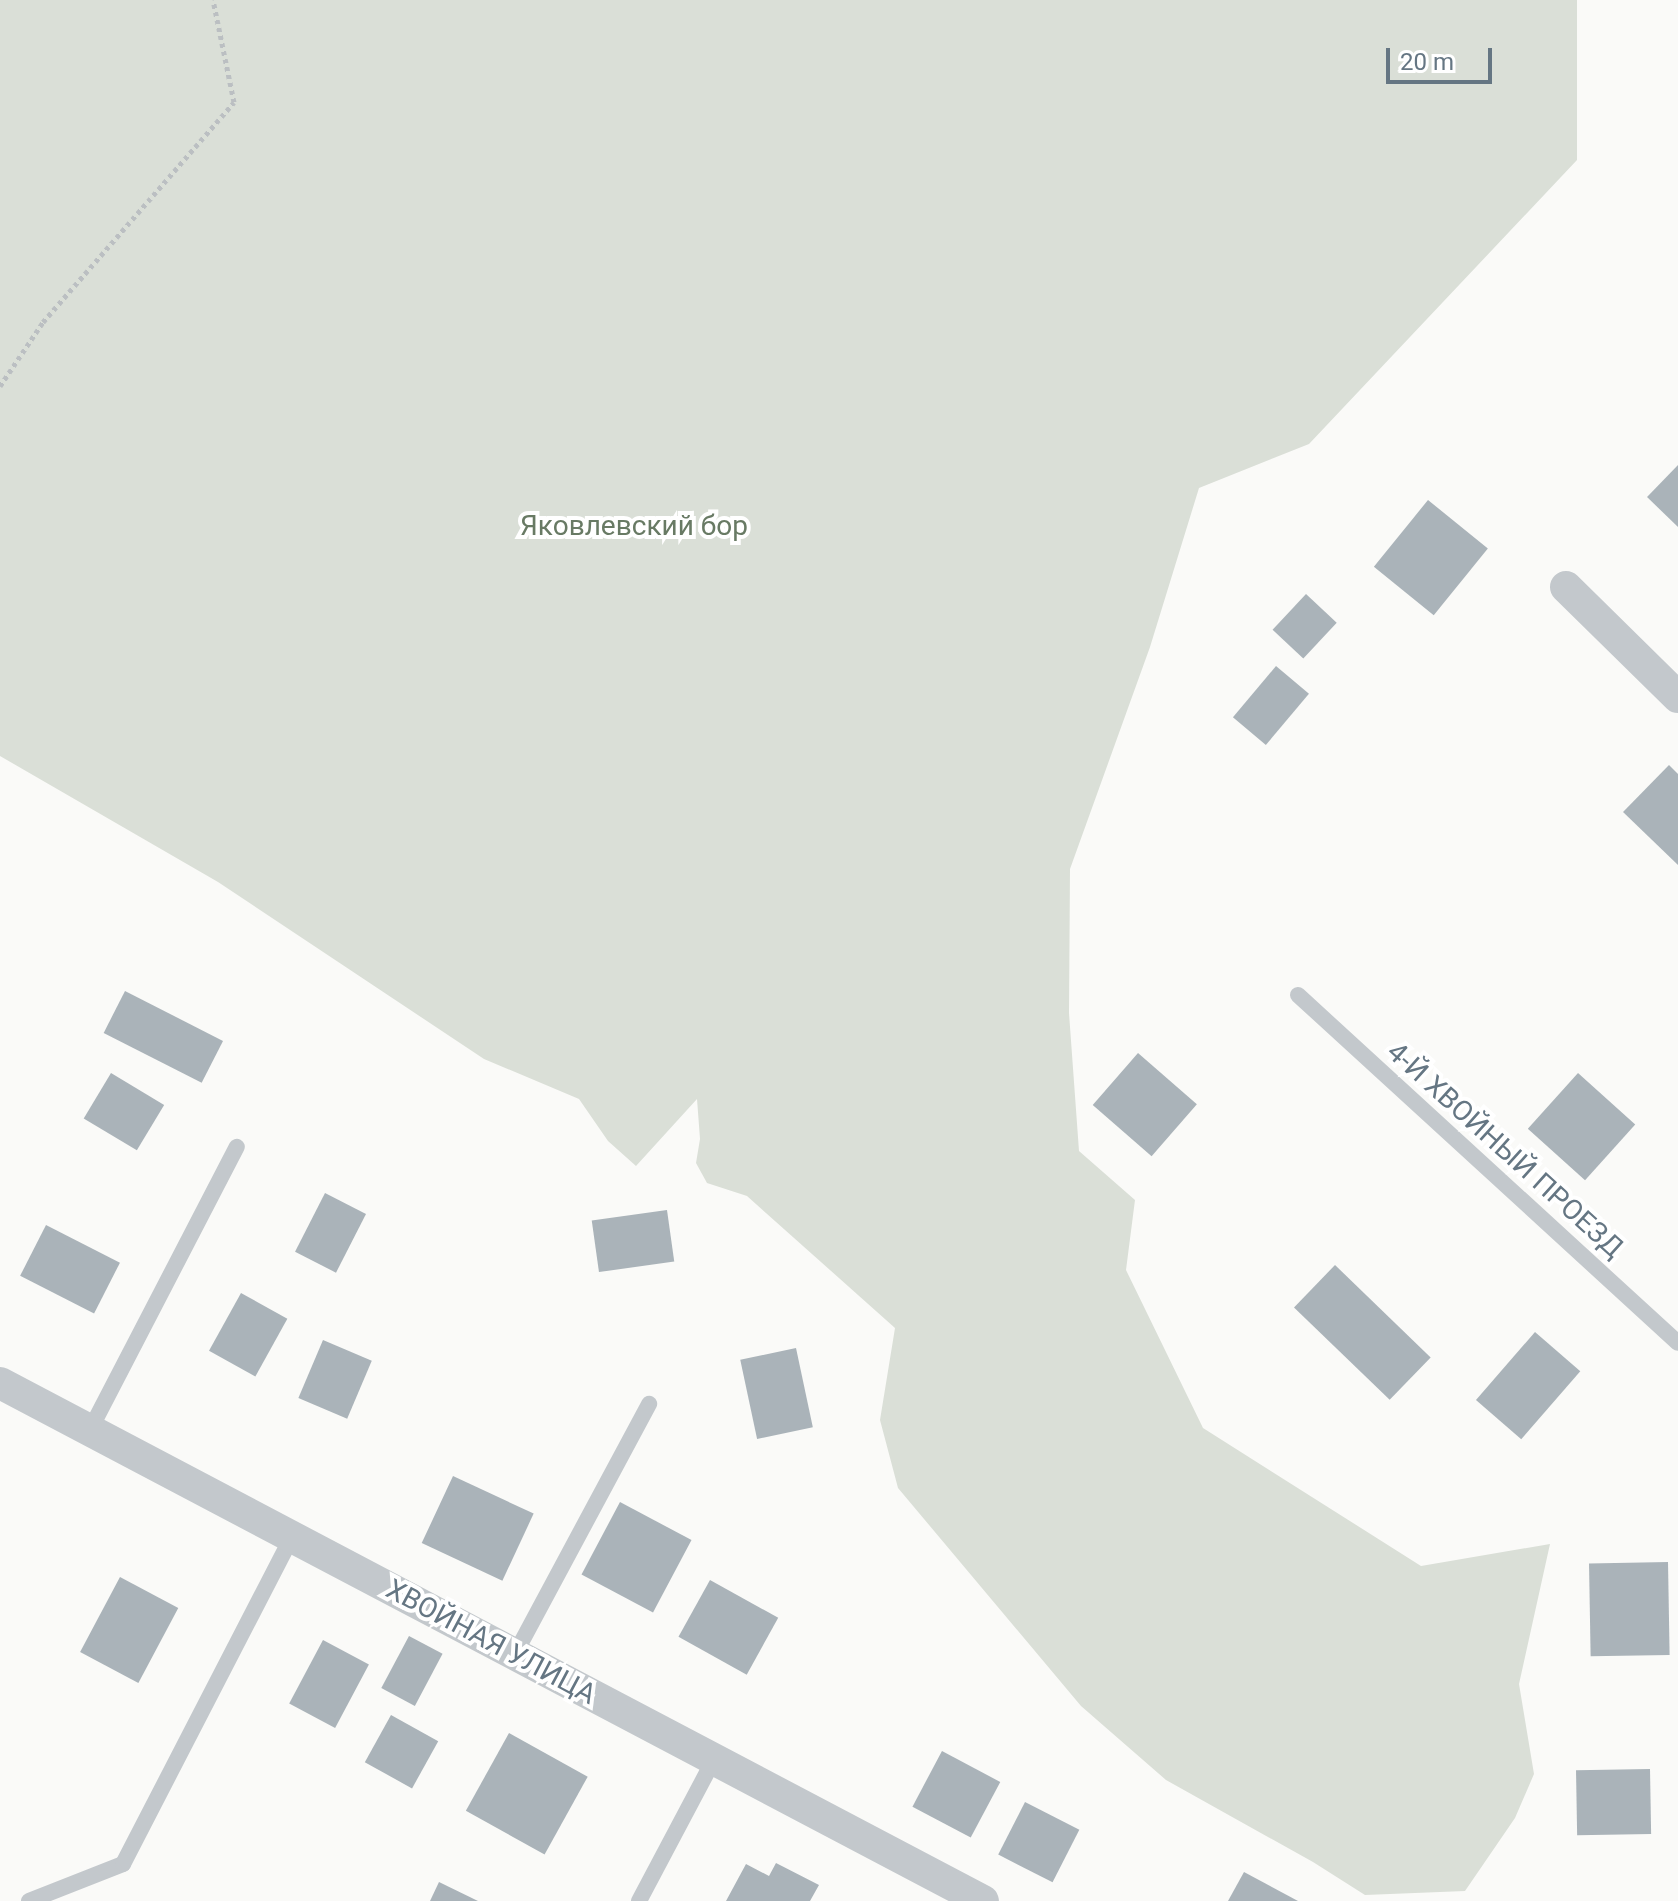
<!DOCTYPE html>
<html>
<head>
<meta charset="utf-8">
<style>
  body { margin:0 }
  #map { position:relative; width:1678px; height:1901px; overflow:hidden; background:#fafaf8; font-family:Roboto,sans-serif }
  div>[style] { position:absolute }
  .green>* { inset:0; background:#dadfd7 }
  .building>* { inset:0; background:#aab3b9; transform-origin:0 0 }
  .path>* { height:5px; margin-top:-2.5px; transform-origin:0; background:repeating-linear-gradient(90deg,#bbbfc2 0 4px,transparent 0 8px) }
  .service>* { height:16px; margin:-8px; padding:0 8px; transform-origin:8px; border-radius:8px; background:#c3c8cc }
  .minor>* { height:32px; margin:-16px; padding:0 16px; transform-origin:16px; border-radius:16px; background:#c3c8cc }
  span { translate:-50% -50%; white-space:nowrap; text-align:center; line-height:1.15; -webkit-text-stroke:8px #fff; paint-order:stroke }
  .park-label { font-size:28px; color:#687a64 }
  .street-label { font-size:28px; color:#657683 }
  .scale { position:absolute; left:1386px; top:48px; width:106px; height:36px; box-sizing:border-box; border:4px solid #657683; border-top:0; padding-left:10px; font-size:24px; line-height:28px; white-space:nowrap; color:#657683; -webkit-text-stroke:6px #fff; paint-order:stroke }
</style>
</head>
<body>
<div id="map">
  <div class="green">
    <i style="clip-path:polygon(0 0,1577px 0,1577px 160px,1309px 444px,1199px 488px,1150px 647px,1070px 869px,1069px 1013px,1079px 1151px,1135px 1200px,1126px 1270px,1203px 1428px,1421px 1566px,1550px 1544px,1519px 1684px,1534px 1774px,1515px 1818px,1465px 1891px,1365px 1895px,1313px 1862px,1166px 1780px,1081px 1706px,898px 1488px,880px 1420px,895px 1328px,747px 1196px,707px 1183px,696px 1163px,700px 1139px,697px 1099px,636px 1166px,608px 1141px,579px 1099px,484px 1059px,218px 882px,0 756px)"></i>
  </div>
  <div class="building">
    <i style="clip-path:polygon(1678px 465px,1678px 527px,1647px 497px)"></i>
    <i style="left:1428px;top:500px;width:77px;height:86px;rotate:39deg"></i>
    <i style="left:1306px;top:594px;width:42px;height:49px;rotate:43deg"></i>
    <i style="left:1276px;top:666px;width:43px;height:67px;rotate:40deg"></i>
    <i style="clip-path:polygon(1669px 765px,1678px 774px,1678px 865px,1623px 812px)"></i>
    <i style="left:125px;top:991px;width:110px;height:47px;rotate:27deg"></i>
    <i style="left:1138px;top:1053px;width:78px;height:69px;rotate:41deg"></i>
    <i style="left:111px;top:1073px;width:62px;height:53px;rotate:31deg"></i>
    <i style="left:1578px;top:1073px;width:77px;height:75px;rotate:42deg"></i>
    <i style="left:325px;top:1193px;width:46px;height:66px;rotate:27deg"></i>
    <i style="left:667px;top:1210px;width:52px;height:76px;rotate:82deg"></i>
    <i style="left:46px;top:1225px;width:83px;height:57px;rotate:27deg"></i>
    <i style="left:1335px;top:1265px;width:133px;height:59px;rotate:44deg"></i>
    <i style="left:241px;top:1293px;width:53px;height:66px;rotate:29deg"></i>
    <i style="left:1535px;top:1332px;width:60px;height:90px;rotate:41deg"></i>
    <i style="left:323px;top:1340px;width:53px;height:63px;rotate:23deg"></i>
    <i style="left:796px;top:1348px;width:81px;height:57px;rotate:78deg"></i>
    <i style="left:453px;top:1476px;width:89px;height:74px;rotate:25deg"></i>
    <i style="left:620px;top:1502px;width:81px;height:82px;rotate:28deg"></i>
    <i style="left:1668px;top:1562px;width:93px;height:79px;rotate:89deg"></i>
    <i style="left:120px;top:1577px;width:66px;height:85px;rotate:28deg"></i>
    <i style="left:710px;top:1580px;width:78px;height:65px;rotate:29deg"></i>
    <i style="left:409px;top:1636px;width:38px;height:59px;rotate:28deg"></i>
    <i style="left:323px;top:1640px;width:52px;height:72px;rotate:28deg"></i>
    <i style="left:391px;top:1715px;width:54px;height:54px;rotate:29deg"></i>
    <i style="left:509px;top:1733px;width:90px;height:89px;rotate:29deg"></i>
    <i style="left:942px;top:1751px;width:66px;height:63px;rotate:28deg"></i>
    <i style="left:1650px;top:1769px;width:65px;height:74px;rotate:89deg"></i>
    <i style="left:1025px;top:1802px;width:61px;height:59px;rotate:27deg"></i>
    <i style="clip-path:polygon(776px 1863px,819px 1885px,810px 1901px,726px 1901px,746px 1864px,769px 1876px)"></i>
    <i style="clip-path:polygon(1244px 1872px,1298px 1901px,1228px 1901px)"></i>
    <i style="clip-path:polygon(439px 1882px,478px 1901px,430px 1901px)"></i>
  </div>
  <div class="path">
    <i style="left:0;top:386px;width:77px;rotate:-56.1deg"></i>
    <i style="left:43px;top:322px;width:291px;rotate:-49deg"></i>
    <i style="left:234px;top:102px;width:104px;rotate:-101.6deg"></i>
  </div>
  <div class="service">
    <i style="left:1298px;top:995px;width:515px;rotate:42.48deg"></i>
    <i style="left:90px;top:1430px;width:319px;rotate:-62.6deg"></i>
    <i style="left:515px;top:1654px;width:284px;rotate:-61.8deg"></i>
    <i style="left:29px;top:1901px;width:101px;rotate:-21.5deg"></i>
    <i style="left:123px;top:1864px;width:368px;rotate:-62.7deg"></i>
    <i style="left:639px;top:1901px;width:158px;rotate:-62.1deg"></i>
  </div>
  <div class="minor">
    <i style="left:1566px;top:587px;width:157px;rotate:44.5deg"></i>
    <i style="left:0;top:1383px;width:1111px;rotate:27.79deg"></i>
  </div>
  <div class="park-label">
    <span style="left:634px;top:526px">Яковлевский бор</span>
  </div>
  <div class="street-label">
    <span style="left:1505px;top:1150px;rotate:42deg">4-Й ХВОЙНЫЙ ПРОЕЗД</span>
    <span style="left:491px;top:1642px;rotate:28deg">ХВОЙНАЯ УЛИЦА</span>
  </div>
  <div class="scale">20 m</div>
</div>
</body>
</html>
